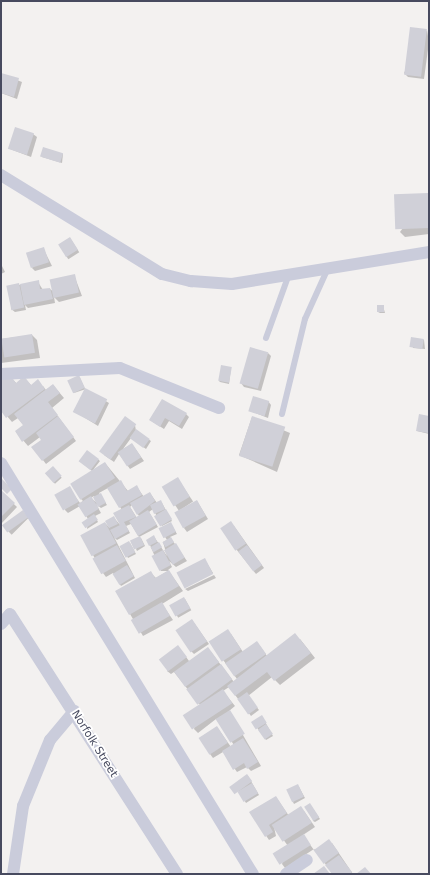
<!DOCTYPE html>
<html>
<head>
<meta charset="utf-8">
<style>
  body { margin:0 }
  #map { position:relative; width:430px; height:875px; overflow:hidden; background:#f3f1f0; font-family:"DejaVu Sans",sans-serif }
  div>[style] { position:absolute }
  .shadow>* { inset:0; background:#0003; transform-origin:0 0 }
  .building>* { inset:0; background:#d0d0d8; transform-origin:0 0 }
  .service>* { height:6px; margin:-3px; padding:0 3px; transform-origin:3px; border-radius:3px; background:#caccdb }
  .minor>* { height:12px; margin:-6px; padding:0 6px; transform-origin:6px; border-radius:6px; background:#caccdb }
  span { translate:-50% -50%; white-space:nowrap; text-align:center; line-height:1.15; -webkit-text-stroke:3.5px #fff; paint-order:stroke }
  .street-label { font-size:11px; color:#474a5f }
  .frame { position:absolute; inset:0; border:2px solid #474a5f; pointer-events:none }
</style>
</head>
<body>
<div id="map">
  <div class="shadow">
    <i style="clip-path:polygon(427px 30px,429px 42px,424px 79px,408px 77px,404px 73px)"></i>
    <i style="clip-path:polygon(1px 74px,22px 82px,17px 99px,1px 93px)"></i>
    <i style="clip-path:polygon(33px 134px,37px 137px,31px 157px,10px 149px)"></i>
    <i style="clip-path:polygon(63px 154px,62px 163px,42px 157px)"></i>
    <i style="clip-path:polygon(427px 194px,429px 234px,405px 237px,400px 232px)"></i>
    <i style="left:70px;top:238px;width:17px;height:13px;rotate:57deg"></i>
    <i style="clip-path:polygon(43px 248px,52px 266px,35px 271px,32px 268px)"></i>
    <i style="clip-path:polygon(1px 264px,5px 272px,1px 274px)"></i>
    <i style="clip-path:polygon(74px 275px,82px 296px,59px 302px,54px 297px,55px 303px,28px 308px,25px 305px,26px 310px,15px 312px,11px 309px,19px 285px,38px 282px,43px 290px,50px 289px,54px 292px)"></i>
    <i style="clip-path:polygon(383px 306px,385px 313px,380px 313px,378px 312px)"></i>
    <i style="clip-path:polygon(32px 335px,37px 340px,40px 358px,1px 363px,1px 339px)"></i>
    <i style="clip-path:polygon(412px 338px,424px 340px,425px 349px,413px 348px)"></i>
    <i style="clip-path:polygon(268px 353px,271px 356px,261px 391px,244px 387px,241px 383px)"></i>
    <i style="clip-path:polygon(231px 368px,229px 384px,220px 382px,219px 381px)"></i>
    <i style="clip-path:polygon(9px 375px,17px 384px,24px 378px,32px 386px,43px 386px,46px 390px,53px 385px,64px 398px,52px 408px,76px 441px,46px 464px,33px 447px,42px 440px,40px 437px,28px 446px,16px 432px,24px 426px,18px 418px,12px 422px,1px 409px,1px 381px)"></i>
    <i style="clip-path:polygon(80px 378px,85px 389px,109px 403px,98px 426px,74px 411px,86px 389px,74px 393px)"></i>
    <i style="clip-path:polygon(268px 401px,271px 405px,268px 418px,250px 411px)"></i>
    <i style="clip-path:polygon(186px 414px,189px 417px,182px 429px,169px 421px,164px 429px,150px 420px)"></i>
    <i style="clip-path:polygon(420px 416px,429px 417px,429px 434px,417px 431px)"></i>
    <i style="clip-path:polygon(252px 417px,290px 433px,277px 472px,239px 455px)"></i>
    <i style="clip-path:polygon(135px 425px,136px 431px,151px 441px,146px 449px,131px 438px,123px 449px,132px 444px,144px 461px,130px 469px,119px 454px,114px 462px,104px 455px)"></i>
    <i style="clip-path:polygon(evenodd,87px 451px,100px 461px,93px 470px,105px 463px,128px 491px,137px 487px,144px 497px,150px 493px,157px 503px,162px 503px,172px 521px,162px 526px,153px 509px,149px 512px,158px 527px,139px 537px,131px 524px,126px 526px,130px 533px,117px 540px,114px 537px,135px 578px,121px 586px,113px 573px,106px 577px,103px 573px,93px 555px,105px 523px,110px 528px,106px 521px,115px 519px,121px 526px,122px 510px,108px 488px,99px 493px,107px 505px,101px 508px,96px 504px,101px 513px,95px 516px,98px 522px,87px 529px,88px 519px,80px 506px,68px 513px,65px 510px,69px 488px,80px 503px,83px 501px,81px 499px,92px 471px,81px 462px,87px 451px,94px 496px,98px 503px,97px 503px,91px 498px,94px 496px,87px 451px,132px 505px,139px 516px,137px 518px,130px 507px,132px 505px)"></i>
    <i style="left:53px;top:468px;width:13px;height:9px;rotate:48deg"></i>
    <i style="left:178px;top:479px;width:27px;height:17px;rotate:56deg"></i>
    <i style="clip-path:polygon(1px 492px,17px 507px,1px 524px)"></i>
    <i style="clip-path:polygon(197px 501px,208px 519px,187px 532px,184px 528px)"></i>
    <i style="left:23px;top:512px;width:8px;height:24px;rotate:45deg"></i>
    <i style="clip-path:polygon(171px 524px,177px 534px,170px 537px,187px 561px,176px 567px,169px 561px,172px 567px,168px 570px,183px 591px,162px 604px,173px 620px,143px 636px,130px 614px,150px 572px,156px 578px,168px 571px,161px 571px,150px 545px,155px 538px,167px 556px,163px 542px,167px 540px,160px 529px)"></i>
    <i style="clip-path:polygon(234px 526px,264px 568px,256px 574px,236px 549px)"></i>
    <i style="clip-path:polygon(141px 538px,145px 546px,137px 551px,136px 549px)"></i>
    <i style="clip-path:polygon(130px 543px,136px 554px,128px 558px,121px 546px)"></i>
    <i style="clip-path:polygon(205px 560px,213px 573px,184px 587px)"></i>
    <i style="clip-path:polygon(214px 575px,216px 578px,188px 591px,185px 589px)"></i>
    <i style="left:185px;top:599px;width:13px;height:15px;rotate:61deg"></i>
    <i style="clip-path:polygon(192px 620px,209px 644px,194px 654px,191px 651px)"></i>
    <i style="clip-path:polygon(231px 634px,243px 652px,260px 646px,267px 656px,300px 639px,315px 658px,280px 685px,272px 677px,248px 696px,259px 710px,251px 716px,229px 687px,223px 691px,235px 706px,229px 711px,261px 766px,251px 771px,247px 767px,237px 772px,223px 752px,213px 758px,210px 754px,200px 738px,217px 727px,231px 747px,234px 745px,216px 719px,198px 733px,194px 729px,201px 706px,174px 672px,171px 674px,167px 671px,181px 650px,189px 661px,211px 652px,234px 682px,237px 679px,210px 642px)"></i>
    <i style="clip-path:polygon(263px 718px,273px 736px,266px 740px,253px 722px)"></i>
    <i style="clip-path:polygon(248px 776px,259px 795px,246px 803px,239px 791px,234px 792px)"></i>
    <i style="clip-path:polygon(299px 787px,305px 798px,294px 804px,293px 802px)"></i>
    <i style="clip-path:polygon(276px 797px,289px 816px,304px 811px,315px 827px,303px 835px,314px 850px,332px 843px,353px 874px,333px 874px,314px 849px,285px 868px,282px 864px,288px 846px,274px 827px,276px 836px,269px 840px,251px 813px)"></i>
    <i style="clip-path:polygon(311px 806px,320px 819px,315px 822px,313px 821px)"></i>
  </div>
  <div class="building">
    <i style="left:410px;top:27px;width:17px;height:48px;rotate:7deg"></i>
    <i style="clip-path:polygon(1px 73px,19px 78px,14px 97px,1px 93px)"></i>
    <i style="left:15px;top:127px;width:20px;height:23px;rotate:18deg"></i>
    <i style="left:43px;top:147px;width:21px;height:10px;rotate:17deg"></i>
    <i style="left:428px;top:193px;width:35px;height:34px;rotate:88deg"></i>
    <i style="left:70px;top:237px;width:15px;height:14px;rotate:58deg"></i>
    <i style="left:44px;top:247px;width:16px;height:19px;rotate:72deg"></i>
    <i style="left:75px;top:274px;width:19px;height:26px;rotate:78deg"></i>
    <i style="clip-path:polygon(39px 280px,40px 289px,50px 288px,53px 299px,24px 305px,20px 284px)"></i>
    <i style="left:19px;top:283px;width:25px;height:13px;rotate:78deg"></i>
    <i style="left:377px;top:305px;width:7px;height:7px"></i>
    <i style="left:32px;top:334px;width:19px;height:31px;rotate:81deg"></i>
    <i style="left:411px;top:337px;width:13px;height:10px;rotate:9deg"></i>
    <i style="left:250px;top:347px;width:19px;height:38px;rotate:16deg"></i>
    <i style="left:221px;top:365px;width:11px;height:16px;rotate:10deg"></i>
    <i style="clip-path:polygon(9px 374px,16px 383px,24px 376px,31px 385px,38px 379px,45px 389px,6px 418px,1px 411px,1px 380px)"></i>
    <i style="left:79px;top:375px;width:14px;height:13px;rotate:65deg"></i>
    <i style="clip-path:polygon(53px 384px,60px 393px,48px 402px,58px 415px,22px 442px,15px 431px,23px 425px,14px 414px)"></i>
    <i style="left:85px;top:388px;width:25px;height:27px;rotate:27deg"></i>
    <i style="left:253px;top:396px;width:17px;height:16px;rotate:17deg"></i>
    <i style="clip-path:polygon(162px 399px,187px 413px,179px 426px,165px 418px,160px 427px,149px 420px)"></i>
    <i style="clip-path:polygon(419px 414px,429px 416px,428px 433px,416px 431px)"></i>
    <i style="clip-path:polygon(58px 416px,74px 437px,42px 461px,31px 447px,41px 440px,36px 433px)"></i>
    <i style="left:125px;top:416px;width:14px;height:44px;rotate:36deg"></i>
    <i style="left:252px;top:416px;width:35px;height:42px;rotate:18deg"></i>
    <i style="left:136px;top:429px;width:17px;height:11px;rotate:36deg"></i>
    <i style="left:132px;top:443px;width:17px;height:17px;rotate:57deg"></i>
    <i style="left:87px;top:450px;width:15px;height:14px;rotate:37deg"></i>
    <i style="left:105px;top:462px;width:19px;height:41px;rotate:58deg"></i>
    <i style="left:53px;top:466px;width:13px;height:11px;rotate:48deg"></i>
    <i style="left:178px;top:477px;width:23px;height:19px;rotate:59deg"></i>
    <i style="clip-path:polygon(1px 478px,12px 489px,7px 494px,1px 488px)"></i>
    <i style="clip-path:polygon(121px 480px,127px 491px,137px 485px,142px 495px,119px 508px,107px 488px)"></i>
    <i style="left:70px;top:486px;width:18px;height:18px;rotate:61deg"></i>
    <i style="clip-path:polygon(1px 490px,15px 503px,1px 517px)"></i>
    <i style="clip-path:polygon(150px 492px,155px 501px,137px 515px,130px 503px)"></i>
    <i style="left:101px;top:493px;width:11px;height:9px;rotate:63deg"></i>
    <i style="left:91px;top:496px;width:15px;height:16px;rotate:58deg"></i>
    <i style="left:161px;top:500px;width:10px;height:12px;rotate:66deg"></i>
    <i style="left:197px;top:500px;width:18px;height:26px;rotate:61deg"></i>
    <i style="clip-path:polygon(129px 505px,136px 517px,124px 522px,129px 531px,115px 539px,110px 530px,120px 525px,113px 513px)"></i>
    <i style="left:166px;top:509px;width:12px;height:14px;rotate:59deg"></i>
    <i style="left:23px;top:510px;width:9px;height:26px;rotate:54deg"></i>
    <i style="left:148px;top:510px;width:17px;height:22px;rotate:59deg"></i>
    <i style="left:94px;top:514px;width:7px;height:15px;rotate:56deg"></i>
    <i style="clip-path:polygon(114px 516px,118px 524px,109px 528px,105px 521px)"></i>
    <i style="left:231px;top:521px;width:27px;height:13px;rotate:56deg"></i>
    <i style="left:105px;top:522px;width:24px;height:28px;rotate:62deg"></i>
    <i style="left:171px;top:522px;width:11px;height:14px;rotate:63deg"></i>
    <i style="clip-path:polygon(154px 535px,157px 542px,149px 546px,146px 540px)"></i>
    <i style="left:140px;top:536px;width:10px;height:11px;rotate:66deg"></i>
    <i style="left:171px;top:537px;width:6px;height:10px;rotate:59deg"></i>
    <i style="left:129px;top:541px;width:13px;height:11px;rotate:61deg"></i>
    <i style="left:159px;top:542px;width:6px;height:10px;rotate:59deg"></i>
    <i style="left:176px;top:543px;width:17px;height:14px;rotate:59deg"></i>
    <i style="left:117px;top:545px;width:18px;height:28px;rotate:61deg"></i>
    <i style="left:247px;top:545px;width:25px;height:11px;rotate:53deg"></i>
    <i style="left:163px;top:550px;width:17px;height:13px;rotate:62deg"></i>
    <i style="left:205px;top:558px;width:18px;height:32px;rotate:63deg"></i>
    <i style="left:127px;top:565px;width:13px;height:17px;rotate:58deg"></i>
    <i style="clip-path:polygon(169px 570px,179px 586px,129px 615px,115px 591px,151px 571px,155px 578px)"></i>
    <i style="left:184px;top:597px;width:13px;height:17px;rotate:61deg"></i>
    <i style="left:162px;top:602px;width:16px;height:36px;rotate:60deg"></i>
    <i style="left:192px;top:619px;width:27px;height:20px;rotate:56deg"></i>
    <i style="left:228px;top:629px;width:24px;height:23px;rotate:57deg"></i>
    <i style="clip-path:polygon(295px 633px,311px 653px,274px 681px,267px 672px,235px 696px,227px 686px)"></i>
    <i style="left:257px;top:641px;width:16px;height:39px;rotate:55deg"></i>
    <i style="left:178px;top:645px;width:15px;height:24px;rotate:53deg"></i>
    <i style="left:208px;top:647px;width:19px;height:42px;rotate:54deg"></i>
    <i style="left:221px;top:664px;width:19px;height:43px;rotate:54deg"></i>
    <i style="left:223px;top:689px;width:17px;height:48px;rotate:57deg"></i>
    <i style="left:247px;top:692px;width:19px;height:12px;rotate:55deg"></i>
    <i style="left:230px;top:710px;width:28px;height:17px;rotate:58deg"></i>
    <i style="left:262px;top:715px;width:9px;height:13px;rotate:58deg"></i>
    <i style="left:266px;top:724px;width:12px;height:10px;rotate:55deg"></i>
    <i style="left:217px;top:726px;width:20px;height:22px;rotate:57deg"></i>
    <i style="clip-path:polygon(243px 738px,258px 762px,247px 769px,244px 763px,233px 770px,222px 751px)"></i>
    <i style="left:247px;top:774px;width:9px;height:22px;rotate:54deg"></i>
    <i style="left:252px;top:783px;width:12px;height:17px;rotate:59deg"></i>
    <i style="left:298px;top:784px;width:14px;height:13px;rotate:65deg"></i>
    <i style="clip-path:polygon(276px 796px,287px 813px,269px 825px,273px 832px,265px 837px,249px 812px)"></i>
    <i style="left:310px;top:803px;width:17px;height:7px;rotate:57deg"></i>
    <i style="left:301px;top:806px;width:20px;height:35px;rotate:57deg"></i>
    <i style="left:304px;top:834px;width:13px;height:37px;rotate:58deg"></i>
    <i style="left:329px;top:839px;width:17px;height:19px;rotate:54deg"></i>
    <i style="clip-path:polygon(339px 855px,352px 872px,350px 874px,332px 874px,325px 865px)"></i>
    <i style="clip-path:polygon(324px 866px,330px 874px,313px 874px)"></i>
    <i style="clip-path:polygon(365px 867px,371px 874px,356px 874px)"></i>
  </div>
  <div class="service">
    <i style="left:266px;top:338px;width:68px;rotate:-70.2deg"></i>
    <i style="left:282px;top:414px;width:98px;rotate:-76.4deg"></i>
    <i style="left:305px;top:319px;width:56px;rotate:-65.7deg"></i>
  </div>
  <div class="minor">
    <i style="left:1px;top:175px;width:189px;rotate:31.6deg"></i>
    <i style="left:162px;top:274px;width:30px;rotate:14deg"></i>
    <i style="left:191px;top:281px;width:41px;rotate:4.2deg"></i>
    <i style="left:232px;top:284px;width:200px;rotate:-9.2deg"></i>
    <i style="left:1px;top:374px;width:119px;rotate:-2.9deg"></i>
    <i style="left:120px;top:368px;width:107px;rotate:22deg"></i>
    <i style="left:1px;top:463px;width:482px;rotate:58.5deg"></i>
    <i style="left:1px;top:624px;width:13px;rotate:-48deg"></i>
    <i style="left:10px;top:614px;width:309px;rotate:57.3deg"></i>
    <i style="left:13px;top:874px;width:69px;rotate:-81.6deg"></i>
    <i style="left:23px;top:806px;width:71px;rotate:-67.8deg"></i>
    <i style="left:50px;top:740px;width:38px;rotate:-50deg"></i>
    <i style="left:286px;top:874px;width:25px;rotate:-34deg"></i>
  </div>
  <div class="street-label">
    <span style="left:94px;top:744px;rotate:58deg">Norfolk Street</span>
  </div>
  <div class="frame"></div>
</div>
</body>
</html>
